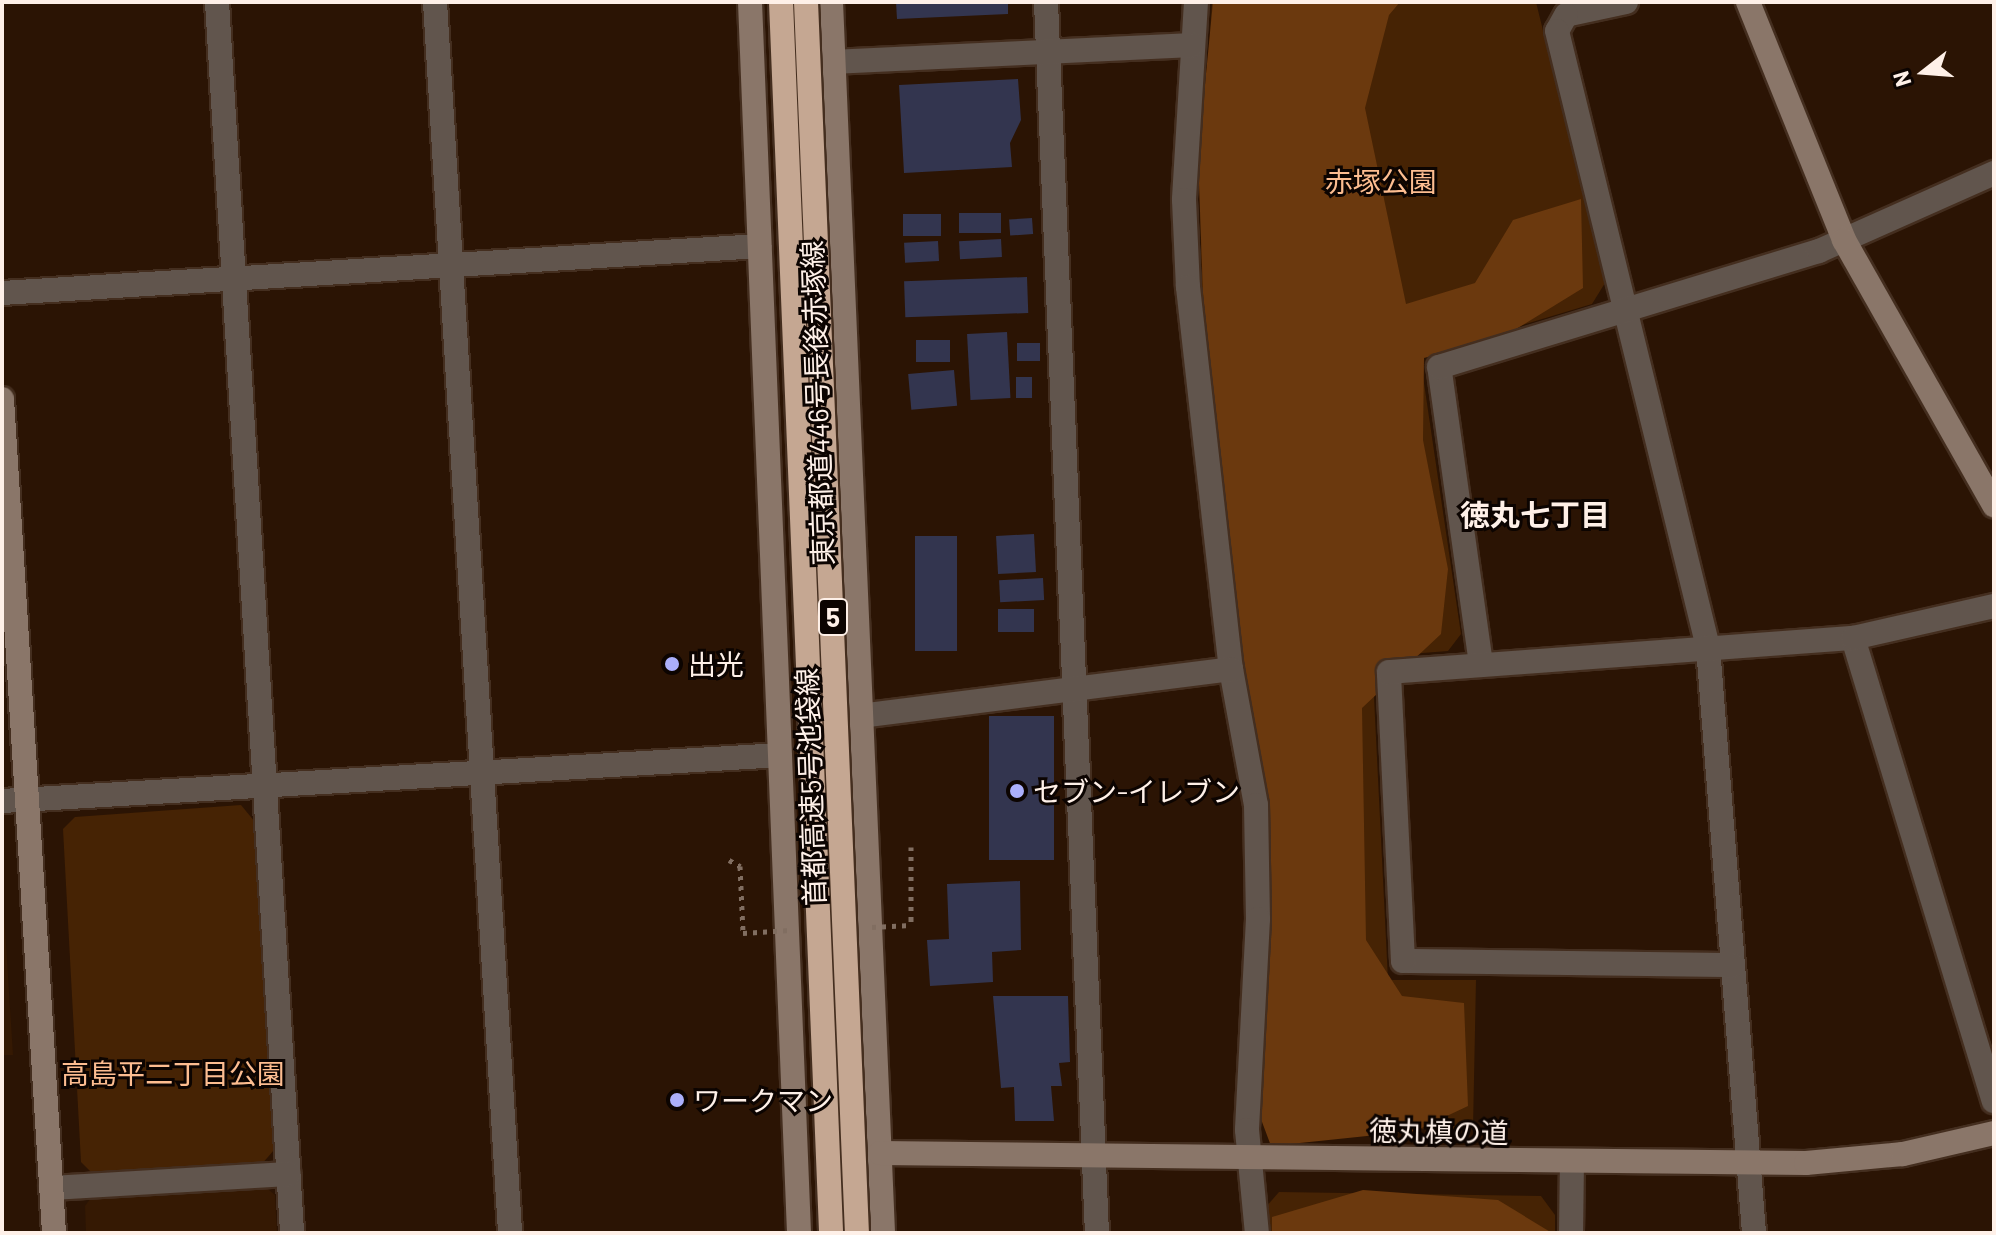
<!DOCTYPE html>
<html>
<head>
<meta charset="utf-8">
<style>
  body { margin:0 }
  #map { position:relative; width:1996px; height:1235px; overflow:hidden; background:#2b1404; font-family:Barlow,"Noto Sans JP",sans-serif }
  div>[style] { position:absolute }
  .built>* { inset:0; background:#351903 }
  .green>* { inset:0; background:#462304 }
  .forest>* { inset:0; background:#6b390e }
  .building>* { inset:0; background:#33354f; transform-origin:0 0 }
  .path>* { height:5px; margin-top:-2.5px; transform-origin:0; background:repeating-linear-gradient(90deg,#816e61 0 4px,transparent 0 10px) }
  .roads { filter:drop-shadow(2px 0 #442e1f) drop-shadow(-2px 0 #442e1f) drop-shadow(0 2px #442e1f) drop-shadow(0 -2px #442e1f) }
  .street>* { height:24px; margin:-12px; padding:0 12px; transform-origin:12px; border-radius:12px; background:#61554d }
  .secondary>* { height:24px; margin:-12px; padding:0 12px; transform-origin:12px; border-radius:12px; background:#8a7669 }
  .path-bridge>* { height:5px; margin-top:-2.5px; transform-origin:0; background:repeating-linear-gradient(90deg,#816e61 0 4px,transparent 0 10px) }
  .bridges { filter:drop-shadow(2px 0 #442e1f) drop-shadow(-2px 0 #442e1f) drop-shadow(0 2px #442e1f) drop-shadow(0 -2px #442e1f) }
  .highway-bridge>* { height:24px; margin:-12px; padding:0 12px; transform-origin:12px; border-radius:12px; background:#c5a792 }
  .dots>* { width:22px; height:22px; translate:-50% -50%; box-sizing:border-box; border:4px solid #0c0401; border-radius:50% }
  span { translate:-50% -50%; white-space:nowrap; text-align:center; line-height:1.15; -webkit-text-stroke:6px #0c0401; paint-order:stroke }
  .shield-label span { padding:2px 6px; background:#0c0401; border:2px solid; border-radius:6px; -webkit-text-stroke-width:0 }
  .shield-label { font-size:26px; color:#fef0e8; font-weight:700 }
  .park-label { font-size:28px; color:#fdbd90 }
  .street-label { font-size:28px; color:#fef0e8 }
  .poi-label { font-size:28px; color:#fef0e8 }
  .left { translate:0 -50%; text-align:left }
  .neighbourhood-label { font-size:30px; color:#fef0e8; font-weight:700 }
  .frame { position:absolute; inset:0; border:4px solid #fef0e8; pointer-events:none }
  .north { position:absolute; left:1884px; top:32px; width:80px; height:80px; -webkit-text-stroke:6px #0c0401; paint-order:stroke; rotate:253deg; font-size:22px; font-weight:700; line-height:32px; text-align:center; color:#fef0e8 }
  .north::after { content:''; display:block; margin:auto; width:28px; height:36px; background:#fef0e8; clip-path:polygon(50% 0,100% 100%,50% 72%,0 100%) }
</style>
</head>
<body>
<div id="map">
  <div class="built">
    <i style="clip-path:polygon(2px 881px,13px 1055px,2px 1055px)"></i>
    <i style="clip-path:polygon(263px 1185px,275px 1195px,277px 1233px,86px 1233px,85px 1206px,93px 1195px)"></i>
  </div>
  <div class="green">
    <i style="clip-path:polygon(1212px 2px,1536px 2px,1605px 283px,1592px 304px,1420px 356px,1461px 634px,1448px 651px,1372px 657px,1388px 980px,1476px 980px,1473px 1129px,1275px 1128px,1244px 667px,1202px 289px,1200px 201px)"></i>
    <i style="clip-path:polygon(241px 805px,255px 822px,274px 1150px,261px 1165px,95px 1176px,81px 1162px,63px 829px,75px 817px)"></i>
    <i style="clip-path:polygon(1279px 1192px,1541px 1196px,1555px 1215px,1555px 1233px,1266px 1233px,1265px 1208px)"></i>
  </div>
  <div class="forest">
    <i style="clip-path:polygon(1213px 2px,1400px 2px,1389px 15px,1365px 108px,1406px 304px,1475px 283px,1513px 220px,1581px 199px,1583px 288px,1503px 337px,1424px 358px,1423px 440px,1448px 569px,1441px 634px,1362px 708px,1366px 940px,1402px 996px,1464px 1003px,1468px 1106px,1415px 1131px,1271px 1146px,1243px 1071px,1264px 937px,1203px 293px,1198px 156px)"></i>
    <i style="clip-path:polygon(1363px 1190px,1498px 1200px,1552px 1233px,1272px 1233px,1272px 1217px)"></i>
  </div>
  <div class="building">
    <i style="clip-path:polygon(896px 2px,1008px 2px,1008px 14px,897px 19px)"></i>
    <i style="clip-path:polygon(1018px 79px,1021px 120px,1010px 143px,1012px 167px,904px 173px,899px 85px)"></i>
    <i style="left:1001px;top:213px;width:20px;height:42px;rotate:90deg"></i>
    <i style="left:903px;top:214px;width:38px;height:22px"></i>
    <i style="left:1032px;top:218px;width:16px;height:23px;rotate:86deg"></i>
    <i style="left:1001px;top:239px;width:18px;height:42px;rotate:87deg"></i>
    <i style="left:938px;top:241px;width:20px;height:34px;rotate:87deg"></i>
    <i style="left:1027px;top:277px;width:36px;height:123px;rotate:88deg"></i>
    <i style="left:1007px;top:332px;width:66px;height:40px;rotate:87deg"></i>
    <i style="left:950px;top:340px;width:22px;height:34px;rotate:90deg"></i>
    <i style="left:1017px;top:343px;width:23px;height:18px"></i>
    <i style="left:954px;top:370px;width:36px;height:46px;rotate:85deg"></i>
    <i style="left:1032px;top:377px;width:21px;height:16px;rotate:90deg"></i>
    <i style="left:1034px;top:534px;width:38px;height:38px;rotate:87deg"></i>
    <i style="left:915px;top:536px;width:42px;height:115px"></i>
    <i style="left:1043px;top:578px;width:22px;height:44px;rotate:87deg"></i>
    <i style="left:998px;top:609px;width:36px;height:23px"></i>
    <i style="left:989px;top:716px;width:65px;height:144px"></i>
    <i style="clip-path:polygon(1020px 881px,1021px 950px,992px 952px,993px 982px,930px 986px,927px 940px,949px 939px,947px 884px)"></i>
    <i style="clip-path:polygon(993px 996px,1068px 996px,1070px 1062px,1059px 1063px,1062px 1086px,1051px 1086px,1054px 1121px,1015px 1121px,1014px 1087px,1001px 1088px)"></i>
  </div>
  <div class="path">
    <i style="left:911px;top:847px;width:78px;rotate:90deg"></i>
    <i style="left:729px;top:860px;width:13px;rotate:29deg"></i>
    <i style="left:740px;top:866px;width:67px;rotate:87.4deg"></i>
  </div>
  <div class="roads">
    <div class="street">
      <i style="left:217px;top:2px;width:1233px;rotate:86.51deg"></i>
      <i style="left:435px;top:2px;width:1233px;rotate:86.51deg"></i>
      <i style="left:1046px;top:2px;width:1232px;rotate:87.63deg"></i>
      <i style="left:1196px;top:2px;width:198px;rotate:93.5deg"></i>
      <i style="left:1184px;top:200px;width:87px;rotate:87.4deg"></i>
      <i style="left:1188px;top:287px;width:384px;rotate:83.6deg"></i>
      <i style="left:1231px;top:669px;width:138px;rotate:79.6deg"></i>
      <i style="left:1256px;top:805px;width:114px;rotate:89deg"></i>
      <i style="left:1258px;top:919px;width:211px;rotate:93deg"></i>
      <i style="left:1247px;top:1130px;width:103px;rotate:84.5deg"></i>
      <i style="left:1626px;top:2px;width:61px;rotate:167.8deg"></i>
      <i style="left:1566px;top:15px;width:18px;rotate:119deg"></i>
      <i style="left:1557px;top:31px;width:634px;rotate:76.23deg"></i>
      <i style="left:1708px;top:647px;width:588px;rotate:85.51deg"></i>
      <i style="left:833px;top:62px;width:359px;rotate:-2.7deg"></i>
      <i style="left:2px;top:293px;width:759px;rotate:-3.55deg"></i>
      <i style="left:1853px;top:638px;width:484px;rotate:73.1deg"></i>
      <i style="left:1481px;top:664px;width:300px;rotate:-98deg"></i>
      <i style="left:1439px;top:367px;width:397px;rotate:-17deg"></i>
      <i style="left:1819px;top:251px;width:192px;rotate:-24deg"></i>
      <i style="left:860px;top:716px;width:374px;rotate:-7.2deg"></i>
      <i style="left:2px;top:801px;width:779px;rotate:-3.38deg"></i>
      <i style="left:1733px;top:965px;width:330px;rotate:-179.3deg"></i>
      <i style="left:1403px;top:961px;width:289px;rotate:-92.8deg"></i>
      <i style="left:1389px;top:672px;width:465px;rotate:-4.2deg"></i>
      <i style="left:1853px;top:638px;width:145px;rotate:-12.8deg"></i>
      <i style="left:51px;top:1188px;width:238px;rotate:-3.4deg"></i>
      <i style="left:1571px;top:1233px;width:70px;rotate:-89.2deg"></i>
    </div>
    <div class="secondary">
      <i style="left:750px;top:2px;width:1232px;rotate:87.72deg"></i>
      <i style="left:831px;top:2px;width:1232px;rotate:87.58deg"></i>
      <i style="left:1748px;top:2px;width:257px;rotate:68deg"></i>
      <i style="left:1844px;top:240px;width:305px;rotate:60.5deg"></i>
      <i style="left:2px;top:399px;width:836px;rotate:86.43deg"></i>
      <i style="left:880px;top:1153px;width:926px;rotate:0.62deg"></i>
      <i style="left:1806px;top:1163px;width:97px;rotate:-5.3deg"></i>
      <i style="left:1903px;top:1154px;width:93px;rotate:-13deg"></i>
    </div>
  </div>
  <div class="path-bridge">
    <i style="left:872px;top:927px;width:39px;rotate:-3deg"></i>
    <i style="left:743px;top:933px;width:47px;rotate:-3.7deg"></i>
  </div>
  <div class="bridges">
    <div class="highway-bridge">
      <i style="left:781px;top:2px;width:1232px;rotate:87.67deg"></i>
      <i style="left:806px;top:2px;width:1232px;rotate:87.63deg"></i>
    </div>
  </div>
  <div class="dots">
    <i style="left:672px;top:664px;background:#abaffb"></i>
    <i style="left:1017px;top:791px;background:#abaffb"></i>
    <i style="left:677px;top:1100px;background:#abaffb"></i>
  </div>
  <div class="shield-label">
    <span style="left:833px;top:617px">5</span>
  </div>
  <div class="park-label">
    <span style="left:1381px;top:181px">赤塚公園</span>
    <span style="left:173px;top:1073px">高島平二丁目公園</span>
  </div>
  <div class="street-label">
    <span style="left:817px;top:403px;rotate:-92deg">東京都道446号長後赤塚線</span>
    <span style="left:810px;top:787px;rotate:-92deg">首都高速5号池袋線</span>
    <span style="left:1439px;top:1131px;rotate:1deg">徳丸槙の道</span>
  </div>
  <div class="poi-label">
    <span class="left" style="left:688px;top:664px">出光</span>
    <span class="left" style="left:1033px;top:791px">セブン-イレブン</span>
    <span class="left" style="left:693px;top:1100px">ワークマン</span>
  </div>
  <div class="neighbourhood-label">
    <span style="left:1535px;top:514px">徳丸七丁目</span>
  </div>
  <div class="frame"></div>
  <div class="north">N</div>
</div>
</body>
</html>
